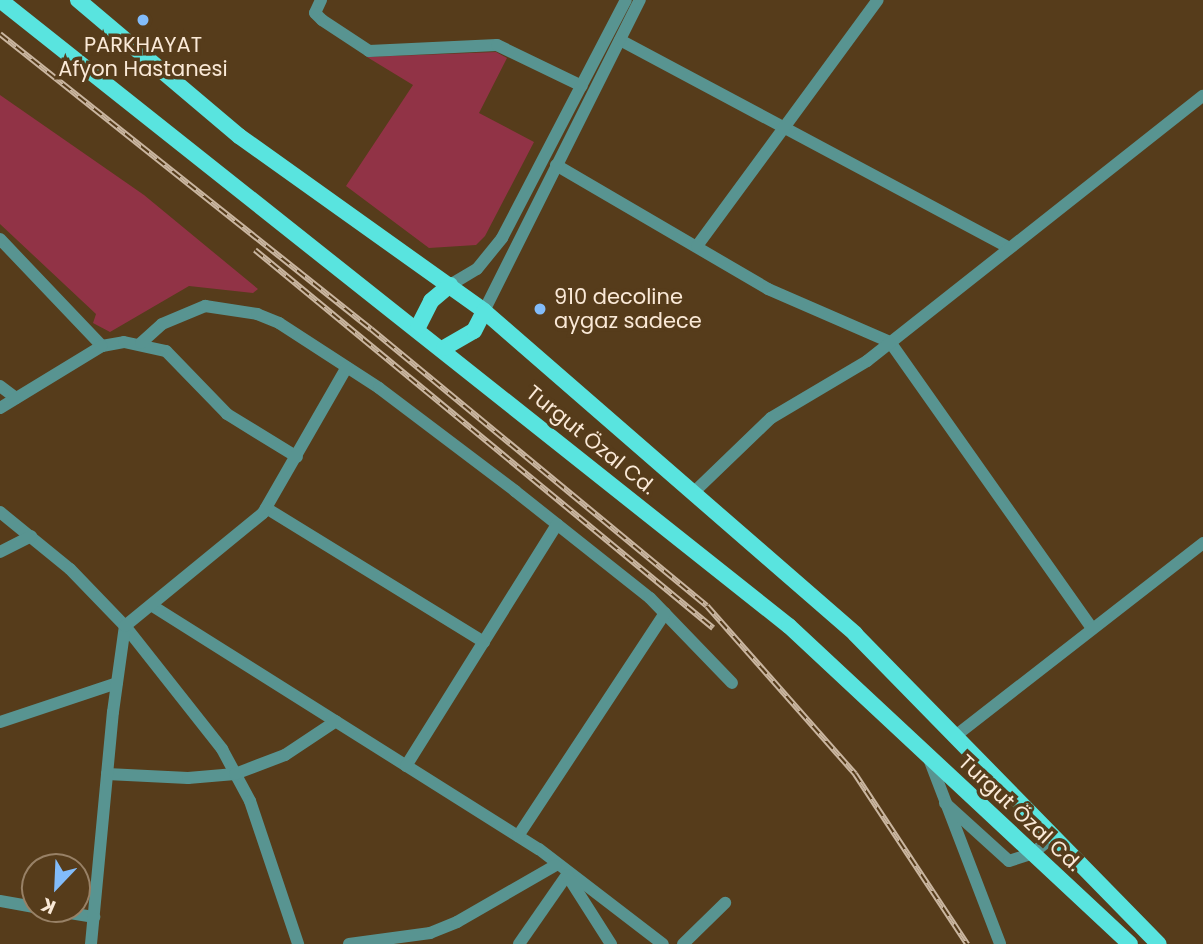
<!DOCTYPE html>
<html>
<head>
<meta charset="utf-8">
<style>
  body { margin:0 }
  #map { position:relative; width:1203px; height:944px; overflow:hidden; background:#563c1b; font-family:Poppins,sans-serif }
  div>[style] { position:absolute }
  .green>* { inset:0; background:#913346 }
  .minor>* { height:12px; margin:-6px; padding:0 6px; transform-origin:6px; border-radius:6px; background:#589491 }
  .major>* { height:16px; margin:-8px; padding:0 8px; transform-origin:8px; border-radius:8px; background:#59e4df }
  .rail>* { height:6px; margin-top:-3px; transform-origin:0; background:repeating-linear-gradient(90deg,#563c1b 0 10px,#cab6a0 0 20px); box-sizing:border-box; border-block:2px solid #cab6a0 }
  .dots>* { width:19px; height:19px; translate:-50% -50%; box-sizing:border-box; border:4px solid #563c1b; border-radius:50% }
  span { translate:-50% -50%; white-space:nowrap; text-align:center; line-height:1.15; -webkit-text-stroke:7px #563c1b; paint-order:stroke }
  .poi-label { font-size:21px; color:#fae9d7 }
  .left { translate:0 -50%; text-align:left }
  .street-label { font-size:21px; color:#fae9d7 }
  .north { position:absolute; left:21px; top:853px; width:70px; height:70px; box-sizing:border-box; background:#563c1b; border:2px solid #988166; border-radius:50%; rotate:203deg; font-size:19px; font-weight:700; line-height:28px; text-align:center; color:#fae9d7 }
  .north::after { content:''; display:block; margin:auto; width:24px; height:32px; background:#82bcfa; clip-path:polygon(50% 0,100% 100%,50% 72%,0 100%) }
</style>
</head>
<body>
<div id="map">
  <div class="green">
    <i style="clip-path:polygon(496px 52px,507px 58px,479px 113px,534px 142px,485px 236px,476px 245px,429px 248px,346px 186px,413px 85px,367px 57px)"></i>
    <i style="clip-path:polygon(0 95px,144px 195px,258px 289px,253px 293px,189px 286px,110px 332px,93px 323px,96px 314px,0 224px)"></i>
  </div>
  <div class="minor">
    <i style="left:321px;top:0;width:14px;rotate:115deg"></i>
    <i style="left:315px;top:13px;width:10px;rotate:45deg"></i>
    <i style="left:322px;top:20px;width:56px;rotate:33.4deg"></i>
    <i style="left:369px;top:51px;width:128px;rotate:-2.7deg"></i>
    <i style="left:497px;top:45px;width:94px;rotate:25.8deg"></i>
    <i style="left:620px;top:40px;width:439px;rotate:28.1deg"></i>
    <i style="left:556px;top:165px;width:246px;rotate:30.3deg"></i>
    <i style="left:768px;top:289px;width:133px;rotate:23.5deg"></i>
    <i style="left:890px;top:342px;width:350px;rotate:54.8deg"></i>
    <i style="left:0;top:239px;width:148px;rotate:46.4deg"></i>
    <i style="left:102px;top:346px;width:22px;rotate:-10deg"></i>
    <i style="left:124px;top:342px;width:43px;rotate:12.1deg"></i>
    <i style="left:166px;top:351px;width:88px;rotate:45.9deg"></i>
    <i style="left:227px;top:414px;width:82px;rotate:31.6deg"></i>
    <i style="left:697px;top:246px;width:305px;rotate:-53.7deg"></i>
    <i style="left:450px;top:285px;width:31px;rotate:-31deg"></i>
    <i style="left:477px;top:269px;width:40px;rotate:-51deg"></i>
    <i style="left:502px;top:238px;width:268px;rotate:-62.5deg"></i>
    <i style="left:484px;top:311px;width:348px;rotate:-63.4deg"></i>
    <i style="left:141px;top:343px;width:28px;rotate:-42deg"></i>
    <i style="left:162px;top:324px;width:47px;rotate:-22.7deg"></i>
    <i style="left:205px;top:306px;width:53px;rotate:8.7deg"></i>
    <i style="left:257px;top:314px;width:24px;rotate:22deg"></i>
    <i style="left:279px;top:323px;width:119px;rotate:33deg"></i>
    <i style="left:379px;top:388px;width:171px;rotate:37.1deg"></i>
    <i style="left:515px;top:491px;width:172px;rotate:38.4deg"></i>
    <i style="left:650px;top:598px;width:118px;rotate:46deg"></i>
    <i style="left:0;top:386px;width:20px;rotate:37deg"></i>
    <i style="left:0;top:408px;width:119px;rotate:-31.3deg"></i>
    <i style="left:693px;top:493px;width:108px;rotate:-43.9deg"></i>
    <i style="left:771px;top:418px;width:112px;rotate:-30.7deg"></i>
    <i style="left:867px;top:361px;width:428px;rotate:-38.3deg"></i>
    <i style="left:266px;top:508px;width:256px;rotate:31.6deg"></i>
    <i style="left:0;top:512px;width:90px;rotate:39.2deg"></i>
    <i style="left:70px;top:569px;width:79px;rotate:46deg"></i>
    <i style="left:125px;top:626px;width:157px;rotate:51.7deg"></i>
    <i style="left:222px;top:749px;width:59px;rotate:61.7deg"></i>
    <i style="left:250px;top:801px;width:151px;rotate:71.4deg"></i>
    <i style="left:0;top:552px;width:35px;rotate:-27deg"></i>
    <i style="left:151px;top:605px;width:458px;rotate:32.2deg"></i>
    <i style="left:539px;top:849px;width:156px;rotate:37.5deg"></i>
    <i style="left:0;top:722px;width:123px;rotate:-18.4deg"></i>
    <i style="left:954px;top:737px;width:316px;rotate:-37.9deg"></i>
    <i style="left:928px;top:756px;width:201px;rotate:69deg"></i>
    <i style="left:406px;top:766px;width:285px;rotate:-58deg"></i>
    <i style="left:107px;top:774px;width:81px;rotate:2.8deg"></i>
    <i style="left:188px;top:778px;width:47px;rotate:-4.9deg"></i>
    <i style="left:235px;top:774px;width:53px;rotate:-20.8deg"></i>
    <i style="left:285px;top:755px;width:61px;rotate:-33.7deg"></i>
    <i style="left:945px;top:803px;width:86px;rotate:42.2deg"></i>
    <i style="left:1009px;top:861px;width:25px;rotate:-18deg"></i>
    <i style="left:1033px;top:853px;width:26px;rotate:-39deg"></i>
    <i style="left:518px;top:836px;width:267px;rotate:-56.6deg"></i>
    <i style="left:0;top:901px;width:36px;rotate:10deg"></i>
    <i style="left:46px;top:909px;width:49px;rotate:9.5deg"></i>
    <i style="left:91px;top:944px;width:233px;rotate:-84.6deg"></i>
    <i style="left:113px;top:712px;width:87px;rotate:-82.1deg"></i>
    <i style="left:125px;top:626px;width:178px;rotate:-39.3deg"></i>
    <i style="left:263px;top:513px;width:168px;rotate:-60.1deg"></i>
    <i style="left:349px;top:944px;width:82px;rotate:-7.7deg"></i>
    <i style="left:430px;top:933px;width:29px;rotate:-22deg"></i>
    <i style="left:457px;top:922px;width:114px;rotate:-29.9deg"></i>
    <i style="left:519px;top:944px;width:84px;rotate:-55.2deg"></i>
    <i style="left:567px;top:875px;width:82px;rotate:57.5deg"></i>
    <i style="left:683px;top:944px;width:59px;rotate:-44.3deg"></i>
  </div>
  <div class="major">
    <i style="left:0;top:0;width:1007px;rotate:38.43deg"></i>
    <i style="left:789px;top:626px;width:466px;rotate:43deg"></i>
    <i style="left:78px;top:0;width:211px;rotate:40.2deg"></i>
    <i style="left:239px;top:136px;width:301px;rotate:35.5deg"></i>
    <i style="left:484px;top:311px;width:492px;rotate:41deg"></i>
    <i style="left:855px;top:634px;width:434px;rotate:45.6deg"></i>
    <i style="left:418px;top:327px;width:29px;rotate:-63deg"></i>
    <i style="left:431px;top:301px;width:25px;rotate:-40deg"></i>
    <i style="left:444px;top:348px;width:34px;rotate:-30deg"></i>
    <i style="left:474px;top:331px;width:22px;rotate:-63deg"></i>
  </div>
  <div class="rail">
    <i style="left:0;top:34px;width:474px;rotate:38.5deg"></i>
    <i style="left:371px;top:329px;width:435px;rotate:39.5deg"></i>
    <i style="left:707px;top:606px;width:224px;rotate:48.6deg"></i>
    <i style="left:855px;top:774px;width:204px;rotate:56.6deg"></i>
    <i style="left:255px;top:250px;width:594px;rotate:39.53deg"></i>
  </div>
  <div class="dots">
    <i style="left:143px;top:20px;background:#82bcfa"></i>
    <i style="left:540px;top:309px;background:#82bcfa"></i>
  </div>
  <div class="poi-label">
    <span style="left:143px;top:57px">PARKHAYAT<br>Afyon Hastanesi</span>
    <span class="left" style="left:554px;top:309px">910 decoline<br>aygaz sadece</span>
  </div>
  <div class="street-label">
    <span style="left:591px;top:440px;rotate:39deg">Turgut Özal Cd.</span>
    <span style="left:1020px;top:813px;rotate:43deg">Turgut Özal Cd.</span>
  </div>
  <div class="north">K</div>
</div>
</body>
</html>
